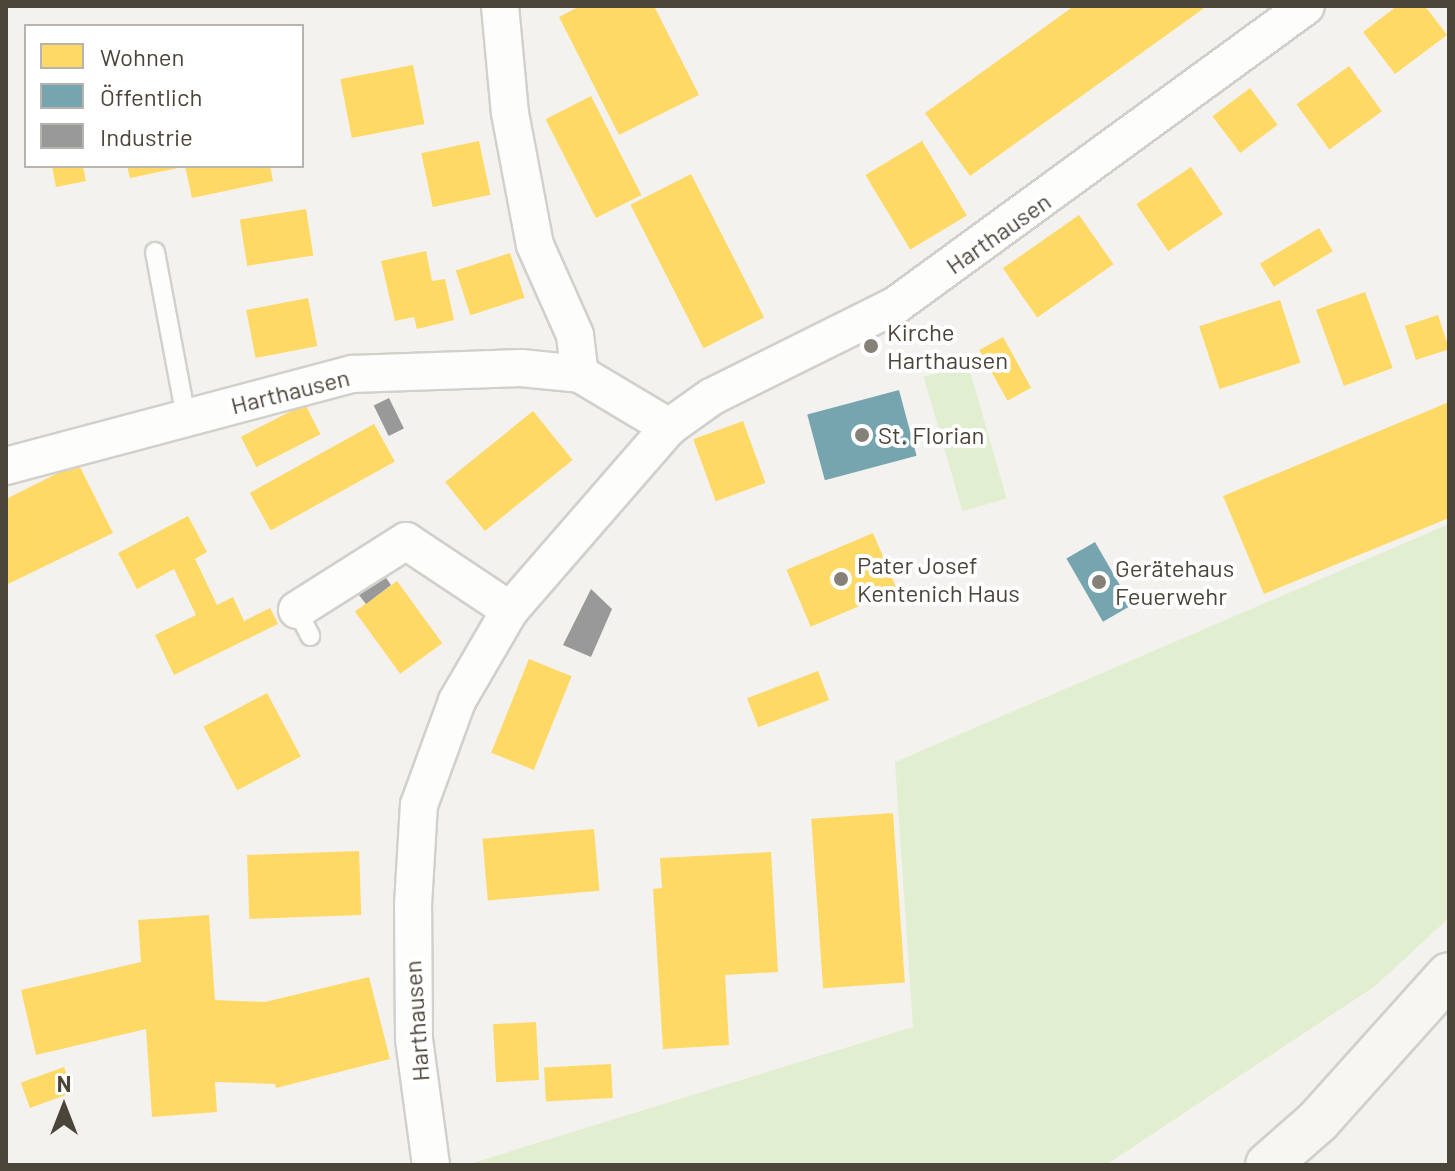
<!DOCTYPE html>
<html>
<head>
<meta charset="utf-8">
<style>
  body { margin:0 }
  #map { position:relative; width:1455px; height:1171px; overflow:hidden; background:#f4f2ee; font-family:Barlow,sans-serif }
  div>[style] { position:absolute }
  .green>* { inset:0; background:#e1eecf; transform-origin:0 0 }
  .homes>* { inset:0; background:#ffd966; transform-origin:0 0 }
  .public>* { inset:0; background:#76a5af; transform-origin:0 0 }
  .industry>* { inset:0; background:#999; transform-origin:0 0 }
  .roads { filter:drop-shadow(2px 0 #d2d0cb) drop-shadow(-2px 0 #d2d0cb) drop-shadow(0 2px #d2d0cb) drop-shadow(0 -2px #d2d0cb) }
  .lane>* { height:18px; margin:-9px; padding:0 9px; transform-origin:9px; border-radius:9px; background:#fdfdfc }
  .street>* { height:36px; margin:-18px; padding:0 18px; transform-origin:18px; border-radius:18px; background:#fdfdfc }
  .secondary>* { height:44px; margin:-22px; padding:0 22px; transform-origin:22px; border-radius:22px; background:#f7f6f1 }
  .dots>* { width:22px; height:22px; translate:-50% -50%; box-sizing:border-box; border:4px solid #fff; border-radius:50% }
  span { translate:-50% -50%; white-space:nowrap; text-align:center; line-height:1.15; -webkit-text-stroke:8px #fff; paint-order:stroke }
  .street-label { font-size:24px; color:#4b4439 }
  .poi-label { font-size:24px; color:#4b4439 }
  .left { translate:0 -50%; text-align:left }
  .frame { position:absolute; inset:0; border:8px solid #4b4439; pointer-events:none }
  .legend { position:absolute; left:24px; top:24px; width:280px; height:144px; box-sizing:border-box; background:#fff; border:2px solid #b7b4b0; margin:0; padding:10px 14px; list-style:none; font-size:24px; color:#4b4439 }
  .legend li { display:flex; align-items:center; gap:16px; height:40px }
  .legend b { width:40px; border:2px solid #b7b4b0 }
  .north { position:absolute; left:24px; top:1067px; width:80px; height:80px; -webkit-text-stroke:6px #fff; paint-order:stroke; rotate:0deg; font-size:22px; font-weight:700; line-height:32px; text-align:center; color:#4b4439 }
  .north::after { content:''; display:block; margin:auto; width:28px; height:36px; background:#4b4439; clip-path:polygon(50% 0,100% 100%,50% 72%,0 100%) }
</style>
</head>
<body>
<div id="map">
  <div class="green">
    <i style="left:968px;top:364px;width:140px;height:46px;rotate:74deg"></i>
    <i style="clip-path:polygon(1449px 524px,1449px 918px,1375px 986px,1106px 1165px,466px 1165px,913px 1027px,895px 762px)"></i>
  </div>
  <div class="homes">
    <i style="clip-path:polygon(580px 6px,654px 6px,699px 95px,619px 135px,559px 17px)"></i>
    <i style="clip-path:polygon(1074px 6px,1207px 6px,970px 176px,925px 113px)"></i>
    <i style="clip-path:polygon(1397px 6px,1425px 6px,1447px 35px,1395px 74px,1363px 32px)"></i>
    <i style="left:413px;top:65px;width:60px;height:74px;rotate:79deg"></i>
    <i style="left:1349px;top:66px;width:56px;height:65px;rotate:54deg"></i>
    <i style="left:1250px;top:88px;width:46px;height:47px;rotate:53deg"></i>
    <i style="left:591px;top:96px;width:111px;height:51px;rotate:63deg"></i>
    <i style="left:479px;top:141px;width:55px;height:59px;rotate:78deg"></i>
    <i style="left:922px;top:141px;width:87px;height:66px;rotate:59deg"></i>
    <i style="clip-path:polygon(52px 166px,83px 166px,86px 181px,56px 187px)"></i>
    <i style="clip-path:polygon(127px 166px,182px 166px,183px 167px,130px 178px)"></i>
    <i style="clip-path:polygon(185px 166px,270px 166px,273px 181px,192px 198px)"></i>
    <i style="left:1191px;top:167px;width:57px;height:66px;rotate:56deg"></i>
    <i style="left:691px;top:174px;width:161px;height:68px;rotate:63deg"></i>
    <i style="left:306px;top:209px;width:47px;height:67px;rotate:81deg"></i>
    <i style="left:1079px;top:215px;width:60px;height:93px;rotate:55deg"></i>
    <i style="left:1319px;top:228px;width:27px;height:69px;rotate:59deg"></i>
    <i style="clip-path:polygon(426px 251px,432px 281px,445px 279px,454px 320px,417px 329px,414px 317px,395px 321px,381px 261px)"></i>
    <i style="left:510px;top:253px;width:47px;height:57px;rotate:72deg"></i>
    <i style="left:1365px;top:292px;width:81px;height:52px;rotate:70deg"></i>
    <i style="left:308px;top:298px;width:49px;height:63px;rotate:79deg"></i>
    <i style="left:1280px;top:300px;width:66px;height:85px;rotate:72deg"></i>
    <i style="left:1438px;top:315px;width:36px;height:35px;rotate:72deg"></i>
    <i style="left:1003px;top:337px;width:58px;height:27px;rotate:61deg"></i>
    <i style="clip-path:polygon(1449px 402px,1449px 518px,1264px 594px,1223px 496px)"></i>
    <i style="left:305px;top:404px;width:34px;height:72px;rotate:63deg"></i>
    <i style="left:533px;top:411px;width:63px;height:113px;rotate:51deg"></i>
    <i style="left:743px;top:421px;width:66px;height:53px;rotate:70deg"></i>
    <i style="left:374px;top:424px;width:43px;height:142px;rotate:61deg"></i>
    <i style="clip-path:polygon(78px 463px,113px 533px,6px 585px,6px 499px)"></i>
    <i style="clip-path:polygon(188px 516px,207px 552px,195px 559px,217px 605px,233px 597px,244px 621px,270px 608px,278px 624px,174px 675px,155px 635px,196px 615px,174px 569px,137px 589px,118px 553px)"></i>
    <i style="left:873px;top:533px;width:62px;height:94px;rotate:67deg"></i>
    <i style="left:397px;top:581px;width:77px;height:52px;rotate:54deg"></i>
    <i style="left:529px;top:659px;width:46px;height:101px;rotate:22deg"></i>
    <i style="left:818px;top:671px;width:31px;height:76px;rotate:69deg"></i>
    <i style="left:267px;top:693px;width:72px;height:72px;rotate:62deg"></i>
    <i style="left:893px;top:813px;width:170px;height:82px;rotate:86deg"></i>
    <i style="left:594px;top:829px;width:62px;height:112px;rotate:85deg"></i>
    <i style="left:359px;top:851px;width:64px;height:112px;rotate:88deg"></i>
    <i style="clip-path:polygon(771px 852px,778px 972px,725px 975px,729px 1045px,663px 1049px,653px 889px,662px 888px,660px 858px)"></i>
    <i style="clip-path:polygon(209px 915px,215px 1000px,265px 1002px,369px 977px,390px 1059px,276px 1088px,275px 1084px,215px 1082px,217px 1112px,152px 1117px,146px 1029px,36px 1055px,21px 990px,141px 962px,138px 920px)"></i>
    <i style="left:536px;top:1022px;width:58px;height:43px;rotate:87deg"></i>
    <i style="left:611px;top:1064px;width:34px;height:67px;rotate:87deg"></i>
    <i style="left:64px;top:1067px;width:27px;height:46px;rotate:70deg"></i>
  </div>
  <div class="public">
    <i style="left:899px;top:390px;width:68px;height:95px;rotate:75deg"></i>
    <i style="left:1095px;top:542px;width:73px;height:33px;rotate:60deg"></i>
  </div>
  <div class="industry">
    <i style="left:389px;top:398px;width:34px;height:17px;rotate:64deg"></i>
    <i style="clip-path:polygon(382px 572px,391px 585px,366px 604px,355px 590px)"></i>
    <i style="clip-path:polygon(591px 589px,612px 609px,591px 657px,563px 645px)"></i>
  </div>
  <div class="roads">
    <div class="lane">
      <i style="left:155px;top:252px;width:169px;rotate:79.4deg"></i>
      <i style="left:294px;top:604px;width:36px;rotate:63deg"></i>
    </div>
    <div class="street">
      <i style="left:500px;top:6px;width:107px;rotate:84.7deg"></i>
      <i style="left:510px;top:113px;width:134px;rotate:79.3deg"></i>
      <i style="left:535px;top:245px;width:98px;rotate:66deg"></i>
      <i style="left:575px;top:335px;width:39px;rotate:83deg"></i>
      <i style="left:6px;top:466px;width:358px;rotate:-14.9deg"></i>
      <i style="left:352px;top:374px;width:169px;rotate:-2deg"></i>
      <i style="left:521px;top:368px;width:59px;rotate:5.8deg"></i>
      <i style="left:580px;top:374px;width:104px;rotate:30.8deg"></i>
      <i style="left:297px;top:610px;width:129px;rotate:-32.3deg"></i>
      <i style="left:406px;top:541px;width:125px;rotate:33.6deg"></i>
      <i style="left:431px;top:1165px;width:127px;rotate:-97.7deg"></i>
      <i style="left:414px;top:1039px;width:134px;rotate:-90.4deg"></i>
      <i style="left:413px;top:905px;width:100px;rotate:-86.6deg"></i>
      <i style="left:419px;top:805px;width:111px;rotate:-69.9deg"></i>
      <i style="left:457px;top:701px;width:105px;rotate:-59.8deg"></i>
      <i style="left:510px;top:610px;width:242px;rotate:-49deg"></i>
      <i style="left:669px;top:427px;width:52px;rotate:-35.5deg"></i>
      <i style="left:711px;top:397px;width:207px;rotate:-26.4deg"></i>
      <i style="left:896px;top:305px;width:507px;rotate:-36.1deg"></i>
    </div>
    <div class="secondary">
      <i style="left:1268px;top:1165px;width:67px;rotate:-41.3deg"></i>
      <i style="left:1318px;top:1121px;width:196px;rotate:-48.1deg"></i>
    </div>
  </div>
  <div class="dots">
    <i style="left:871px;top:346px;background:#868178"></i>
    <i style="left:862px;top:435px;background:#868178"></i>
    <i style="left:841px;top:579px;background:#868178"></i>
    <i style="left:1099px;top:582px;background:#868178"></i>
  </div>
  <div class="street-label">
    <span style="left:998px;top:233px;rotate:-35deg">Harthausen</span>
    <span style="left:290px;top:391px;rotate:-14deg">Harthausen</span>
    <span style="left:416px;top:1021px;rotate:-94deg">Harthausen</span>
  </div>
  <div class="poi-label">
    <span class="left" style="left:887px;top:346px">Kirche<br>Harthausen</span>
    <span class="left" style="left:878px;top:435px">St. Florian</span>
    <span class="left" style="left:857px;top:579px">Pater Josef<br>Kentenich Haus</span>
    <span class="left" style="left:1115px;top:582px">Gerätehaus<br>Feuerwehr</span>
  </div>
  <div class="frame"></div>
  <ul class="legend">
  <li><b style="height:22px;background:#ffd966"></b>Wohnen</li>
  <li><b style="height:22px;background:#76a5af"></b>Öffentlich</li>
  <li><b style="height:22px;background:#999"></b>Industrie</li>
  </ul>
  <div class="north">N</div>
</div>
</body>
</html>
